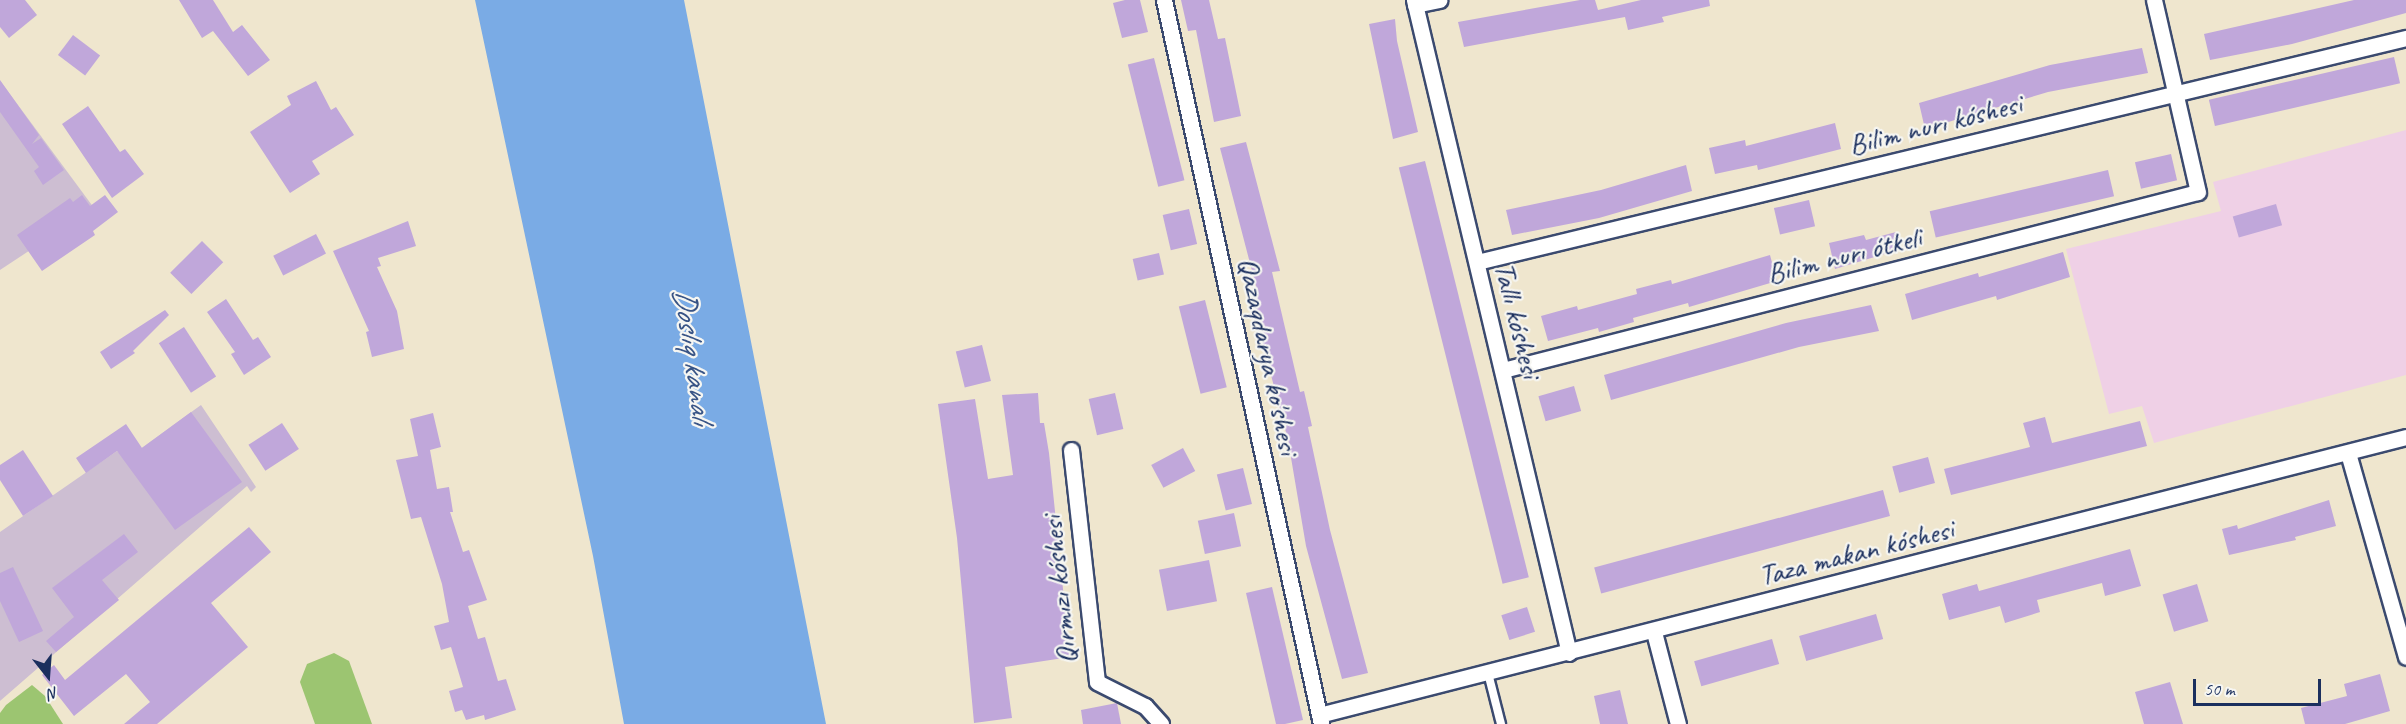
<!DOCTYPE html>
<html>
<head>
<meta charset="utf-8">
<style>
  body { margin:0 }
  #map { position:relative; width:2406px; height:724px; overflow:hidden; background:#efe6ce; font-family:Caveat,sans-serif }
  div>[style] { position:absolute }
  .built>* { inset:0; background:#efd0e6 }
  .industrial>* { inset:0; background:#cdbed2 }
  .green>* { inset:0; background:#9cc571 }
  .water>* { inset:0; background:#7aabe5 }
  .building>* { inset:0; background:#c0a7da; transform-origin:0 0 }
  .roads { filter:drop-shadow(2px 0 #3b4a6f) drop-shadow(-2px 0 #3b4a6f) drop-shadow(0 2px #3b4a6f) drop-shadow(0 -2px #3b4a6f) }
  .service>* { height:8px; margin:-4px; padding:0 4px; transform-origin:4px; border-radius:4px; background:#fff }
  .minor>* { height:15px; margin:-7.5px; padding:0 7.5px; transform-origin:7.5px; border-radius:7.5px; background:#fff }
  span { translate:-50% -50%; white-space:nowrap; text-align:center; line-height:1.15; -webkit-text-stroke:4.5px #f6f6f2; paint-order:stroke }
  .street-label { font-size:30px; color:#1b2f5e }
  .water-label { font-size:32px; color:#385486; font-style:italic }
  .north { position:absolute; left:18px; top:646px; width:60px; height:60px; -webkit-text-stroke:4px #f6f6f2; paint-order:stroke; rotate:163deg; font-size:16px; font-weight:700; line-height:24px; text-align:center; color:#1b2f5e }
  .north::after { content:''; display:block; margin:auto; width:21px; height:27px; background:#1b2f5e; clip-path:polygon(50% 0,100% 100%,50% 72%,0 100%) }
  .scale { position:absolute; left:2193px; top:679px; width:128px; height:27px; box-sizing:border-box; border:3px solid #1b2f5e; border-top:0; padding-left:8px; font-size:18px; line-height:21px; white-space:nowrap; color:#1b2f5e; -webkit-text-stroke:4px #f6f6f2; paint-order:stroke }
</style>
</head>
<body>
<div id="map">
  <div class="built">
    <i style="clip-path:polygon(2406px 130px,2406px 375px,2154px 443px,2142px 406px,2109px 414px,2066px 249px,2221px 211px,2213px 182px)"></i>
  </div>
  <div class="industrial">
    <i style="clip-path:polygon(1px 82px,94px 208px,0 270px,0 82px)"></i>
    <i style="clip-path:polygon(201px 405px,256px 487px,251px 492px,247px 486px,0 701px,0 532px,117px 451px,125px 460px)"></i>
  </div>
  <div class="green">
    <i style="clip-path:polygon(334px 653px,349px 661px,372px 724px,315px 724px,300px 682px,307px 664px)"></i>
    <i style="clip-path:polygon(32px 685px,45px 696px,63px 724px,0 724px,0 713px,6px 705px)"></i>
  </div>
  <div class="water">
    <i style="clip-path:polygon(475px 0,684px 0,826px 724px,624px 724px,593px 556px)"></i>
  </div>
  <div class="building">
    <i style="clip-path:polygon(0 0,25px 0,37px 15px,9px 38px,0 27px)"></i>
    <i style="clip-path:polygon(179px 0,213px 0,233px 32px,242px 25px,270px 60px,248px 76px,213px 31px,202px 38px)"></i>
    <i style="clip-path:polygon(1125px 0,1140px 0,1148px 32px,1122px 38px,1113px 3px)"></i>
    <i style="clip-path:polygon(1181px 0,1209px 0,1218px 39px,1225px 38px,1241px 116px,1214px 122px,1196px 30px,1188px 31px)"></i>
    <i style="clip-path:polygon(1580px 0,1595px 0,1598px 10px,1641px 0,1709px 0,1710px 6px,1662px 17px,1664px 22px,1628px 30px,1625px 17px,1464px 47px,1458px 22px)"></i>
    <i style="clip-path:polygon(2354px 0,2406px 0,2406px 13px,2292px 44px,2210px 60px,2204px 34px)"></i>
    <i style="clip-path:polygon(1395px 19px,1397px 41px,1418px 132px,1393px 139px,1369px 24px)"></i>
    <i style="left:73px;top:35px;width:34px;height:25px;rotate:37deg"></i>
    <i style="clip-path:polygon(2142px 48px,2148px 73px,2048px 92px,1925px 129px,1919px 103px,2050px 65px)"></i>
    <i style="left:2394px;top:57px;width:27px;height:190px;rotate:77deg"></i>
    <i style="left:1154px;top:58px;width:126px;height:27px;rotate:76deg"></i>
    <i style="clip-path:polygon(0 80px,39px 135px,32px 144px,41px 138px,64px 170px,43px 185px,34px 171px,39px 167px,0 112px)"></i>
    <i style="clip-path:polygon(316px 81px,331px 110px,336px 107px,354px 135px,312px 161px,320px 174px,290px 193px,250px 132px,291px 105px,287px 96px)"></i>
    <i style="clip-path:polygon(88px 106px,120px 152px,125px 149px,144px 174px,112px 198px,62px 124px)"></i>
    <i style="clip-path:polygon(1835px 123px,1841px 149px,1758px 170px,1757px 165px,1715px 174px,1709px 148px,1745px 140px,1746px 146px)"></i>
    <i style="clip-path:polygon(1246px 142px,1280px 271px,1272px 272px,1300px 392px,1304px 391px,1312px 426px,1308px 427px,1330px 530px,1368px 673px,1342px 679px,1306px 546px,1288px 440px,1250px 295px,1258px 294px,1220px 148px)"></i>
    <i style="left:2171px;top:154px;width:27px;height:37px;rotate:77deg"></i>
    <i style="left:1425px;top:161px;width:429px;height:27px;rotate:76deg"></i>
    <i style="clip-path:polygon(1686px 165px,1692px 191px,1599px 218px,1512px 235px,1506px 210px,1601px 190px)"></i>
    <i style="left:2108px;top:170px;width:27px;height:183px;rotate:77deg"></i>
    <i style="clip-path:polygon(82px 195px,90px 206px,105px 195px,118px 212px,93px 231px,95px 235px,42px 271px,17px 235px,70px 198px,73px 202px)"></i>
    <i style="left:1809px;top:200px;width:27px;height:36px;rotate:77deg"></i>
    <i style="left:2276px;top:204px;width:22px;height:45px;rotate:74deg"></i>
    <i style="left:1189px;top:209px;width:36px;height:27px;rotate:77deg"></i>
    <i style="clip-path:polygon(408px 221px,416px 246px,378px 258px,381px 266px,377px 267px,397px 311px,404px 349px,372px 357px,366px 332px,369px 331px,333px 251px)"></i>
    <i style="clip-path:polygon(1896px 232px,1901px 249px,1835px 269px,1829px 243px,1864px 235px,1866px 240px)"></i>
    <i style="left:316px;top:234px;width:22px;height:48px;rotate:63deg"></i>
    <i style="left:202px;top:241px;width:30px;height:45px;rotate:45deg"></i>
    <i style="clip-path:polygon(2063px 252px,2070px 277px,1997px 300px,1996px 296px,1912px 320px,1905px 294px,1978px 273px,1979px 277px)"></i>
    <i style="left:1159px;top:253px;width:22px;height:27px;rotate:77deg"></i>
    <i style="clip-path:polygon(1770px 255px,1777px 281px,1689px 307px,1688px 303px,1633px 318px,1634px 322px,1599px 332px,1598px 328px,1548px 341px,1541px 316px,1577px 306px,1578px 310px,1637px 294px,1636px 289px,1671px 280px,1672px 284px)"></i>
    <i style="clip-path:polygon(226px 299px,253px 340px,258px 337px,271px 357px,244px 375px,231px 354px,235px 352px,207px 312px)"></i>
    <i style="left:1205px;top:300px;width:90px;height:27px;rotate:76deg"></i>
    <i style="clip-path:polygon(1871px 305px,1879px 331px,1799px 347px,1611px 400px,1604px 375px,1786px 323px)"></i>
    <i style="clip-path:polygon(165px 310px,169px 315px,133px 351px,135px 353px,111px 369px,100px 352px)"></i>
    <i style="left:184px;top:327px;width:59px;height:30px;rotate:57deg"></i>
    <i style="left:982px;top:345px;width:37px;height:27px;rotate:76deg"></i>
    <i style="left:1574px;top:386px;width:26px;height:37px;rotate:74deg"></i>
    <i style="clip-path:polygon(1038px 393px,1040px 423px,1044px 423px,1049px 453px,1070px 657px,1005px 667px,1012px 718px,974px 723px,957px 538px,938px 404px,975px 399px,988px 479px,1013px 475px,1002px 395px)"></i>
    <i style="left:1115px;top:393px;width:37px;height:27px;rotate:77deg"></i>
    <i style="clip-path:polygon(191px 412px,242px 482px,175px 530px,117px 451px,86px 473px,76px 458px,126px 424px,142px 448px)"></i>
    <i style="clip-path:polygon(433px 413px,441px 447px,430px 450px,437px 489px,449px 487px,453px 512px,450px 512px,463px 552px,469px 550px,487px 600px,468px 606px,478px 639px,485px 637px,498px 681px,506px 679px,516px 710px,485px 720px,484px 715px,466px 720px,462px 710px,455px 712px,449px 691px,463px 687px,451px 647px,441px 650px,434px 626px,449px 622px,442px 584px,421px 517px,411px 519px,396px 460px,418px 456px,410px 419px)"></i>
    <i style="clip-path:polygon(2045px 417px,2052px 443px,2140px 421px,2147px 446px,1951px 495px,1944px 469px,2030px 447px,2023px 423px)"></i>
    <i style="left:282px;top:423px;width:31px;height:40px;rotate:57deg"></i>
    <i style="left:1183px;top:448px;width:26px;height:36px;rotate:62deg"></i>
    <i style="clip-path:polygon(23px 450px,53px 496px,23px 516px,0 480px,0 465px)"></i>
    <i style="left:1928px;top:457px;width:27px;height:37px;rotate:75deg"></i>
    <i style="left:1243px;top:468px;width:37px;height:27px;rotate:76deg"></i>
    <i style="left:1883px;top:490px;width:27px;height:299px;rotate:75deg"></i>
    <i style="clip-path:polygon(2329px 500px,2336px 526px,2295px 537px,2296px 540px,2229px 555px,2222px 529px,2237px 525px,2238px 529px)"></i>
    <i style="left:1234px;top:513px;width:34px;height:37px;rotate:78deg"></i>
    <i style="clip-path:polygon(249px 527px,271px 552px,211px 603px,248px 647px,157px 724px,124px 724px,150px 702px,126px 674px,74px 716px,42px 675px,54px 665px,65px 680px)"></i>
    <i style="clip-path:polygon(124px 534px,138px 552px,102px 580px,119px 600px,56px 652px,46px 641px,74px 617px,52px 588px)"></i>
    <i style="clip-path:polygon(2130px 549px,2141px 586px,2105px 596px,2102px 583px,2037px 600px,2040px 612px,2005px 623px,2000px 606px,1949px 620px,1942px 594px,1977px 584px,1979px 591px)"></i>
    <i style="left:1209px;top:560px;width:42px;height:51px;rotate:79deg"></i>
    <i style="clip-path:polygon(13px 567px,43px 631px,19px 642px,0 601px,0 573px)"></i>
    <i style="left:2197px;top:584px;width:39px;height:36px;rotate:73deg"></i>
    <i style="clip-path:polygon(1272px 587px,1303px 720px,1285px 724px,1276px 724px,1246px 593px)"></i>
    <i style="left:1527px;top:607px;width:26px;height:27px;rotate:72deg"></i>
    <i style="left:1876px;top:614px;width:26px;height:80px;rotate:74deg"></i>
    <i style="left:1772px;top:639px;width:26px;height:81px;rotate:74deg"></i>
    <i style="clip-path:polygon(2380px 674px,2390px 711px,2345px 724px,2305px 724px,2301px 708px,2347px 696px,2344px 684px)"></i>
    <i style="clip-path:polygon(2170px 682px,2183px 724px,2144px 724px,2135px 692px)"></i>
    <i style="clip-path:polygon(1620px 690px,1628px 724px,1600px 724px,1594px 696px)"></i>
    <i style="clip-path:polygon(1117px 703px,1121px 724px,1083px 724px,1081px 710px)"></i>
  </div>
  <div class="roads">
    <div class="service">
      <i style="left:1488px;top:673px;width:53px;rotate:75.7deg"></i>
    </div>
    <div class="minor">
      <i style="left:1164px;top:0;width:741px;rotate:77.76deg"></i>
      <i style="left:1414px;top:0;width:671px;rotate:76.65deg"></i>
      <i style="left:1415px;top:5px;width:25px;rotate:-12deg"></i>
      <i style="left:1477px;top:262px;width:956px;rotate:-13.56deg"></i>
      <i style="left:1503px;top:370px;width:717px;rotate:-14.37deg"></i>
      <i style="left:2198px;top:192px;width:197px;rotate:-102.9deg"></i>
      <i style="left:1071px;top:450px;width:233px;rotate:83.6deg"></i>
      <i style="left:1097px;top:682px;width:54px;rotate:26.6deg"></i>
      <i style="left:1145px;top:706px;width:24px;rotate:48deg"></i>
      <i style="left:2348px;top:453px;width:212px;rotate:74.1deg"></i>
      <i style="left:1654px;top:632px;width:95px;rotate:75.4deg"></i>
      <i style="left:1319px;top:715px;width:1122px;rotate:-14.35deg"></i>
    </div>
  </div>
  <div class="street-label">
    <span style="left:1935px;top:124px;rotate:-14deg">Bilim nurı kóshesi</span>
    <span style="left:1844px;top:255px;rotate:-14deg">Bilim nurı ótkeli</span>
    <span style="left:1518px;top:320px;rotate:76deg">Tallı kóshesi</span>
    <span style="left:1269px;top:356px;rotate:78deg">Qazaqdarya ko'shesi</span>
    <span style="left:1856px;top:552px;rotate:-14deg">Taza makan kóshesi</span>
    <span style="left:1059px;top:590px;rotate:-96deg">Qırmızı kóshesi</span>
  </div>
  <div class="water-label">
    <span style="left:693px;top:356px;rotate:82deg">Doslıq kanalı</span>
  </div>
  <div class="north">N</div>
  <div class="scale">50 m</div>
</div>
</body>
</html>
